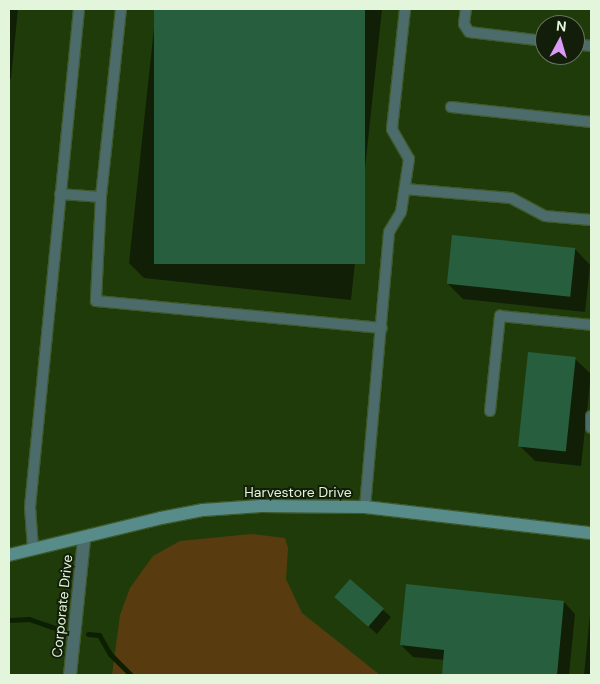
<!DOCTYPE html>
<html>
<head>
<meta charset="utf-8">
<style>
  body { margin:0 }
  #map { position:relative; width:600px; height:684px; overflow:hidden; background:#1f3b0a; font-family:"DM Sans",sans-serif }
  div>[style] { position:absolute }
  .green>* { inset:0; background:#583c10 }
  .shadow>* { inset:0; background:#0007 }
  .stream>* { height:5px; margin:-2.5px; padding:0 2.5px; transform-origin:2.5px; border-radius:2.5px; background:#0c1f02 }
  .building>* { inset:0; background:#275f3e; transform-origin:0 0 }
  .roads { filter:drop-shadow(1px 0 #3e592b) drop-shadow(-1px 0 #3e592b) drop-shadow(0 1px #3e592b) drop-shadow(0 -1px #3e592b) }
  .lane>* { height:10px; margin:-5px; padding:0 5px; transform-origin:5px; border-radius:5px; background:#4c6c6c }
  .street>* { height:12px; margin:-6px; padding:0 6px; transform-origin:6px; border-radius:6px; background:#4c6c6c }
  .secondary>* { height:12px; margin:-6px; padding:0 6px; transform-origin:6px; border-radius:6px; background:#588c8b }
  span { translate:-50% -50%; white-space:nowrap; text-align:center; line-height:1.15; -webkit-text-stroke:4px #121e0a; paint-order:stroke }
  .street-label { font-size:14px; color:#e3f5da }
  .frame { position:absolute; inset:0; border:10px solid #e3f5da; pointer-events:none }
  .north { position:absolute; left:535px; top:15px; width:50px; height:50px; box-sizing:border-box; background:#121e0a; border:1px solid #66745d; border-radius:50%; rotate:6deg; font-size:14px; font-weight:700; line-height:20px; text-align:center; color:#e3f5da }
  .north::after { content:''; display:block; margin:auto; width:18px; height:22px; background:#da9af6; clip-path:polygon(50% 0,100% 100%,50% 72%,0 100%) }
</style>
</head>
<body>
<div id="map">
  <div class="green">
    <i style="clip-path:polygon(251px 534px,285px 538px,288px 548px,286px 579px,302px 613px,380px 675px,112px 675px,120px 615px,130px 588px,153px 556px,180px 541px)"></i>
  </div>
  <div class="shadow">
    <i style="clip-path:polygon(9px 9px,18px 9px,11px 79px,9px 79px)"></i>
    <i style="clip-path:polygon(156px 9px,382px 9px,351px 300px,144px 278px,129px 263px)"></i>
    <i style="clip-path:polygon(575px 249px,590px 265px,585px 312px,463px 299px,448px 284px)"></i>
    <i style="clip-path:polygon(575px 359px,591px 374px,581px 466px,535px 461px,519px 445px)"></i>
    <i style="clip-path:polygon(564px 602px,575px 614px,569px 675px,443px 675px,445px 660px,413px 657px,401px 645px)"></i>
    <i style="clip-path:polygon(591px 604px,591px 675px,584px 675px)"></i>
    <i style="clip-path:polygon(344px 605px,383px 610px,391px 617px,377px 634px)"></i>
  </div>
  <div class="stream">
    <i style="left:9px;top:620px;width:20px;rotate:-3deg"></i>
    <i style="left:29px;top:619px;width:34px;rotate:19deg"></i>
    <i style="left:88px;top:634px;width:11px;rotate:5deg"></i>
    <i style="left:99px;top:635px;width:22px;rotate:60deg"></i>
    <i style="left:110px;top:654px;width:30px;rotate:45deg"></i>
  </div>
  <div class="building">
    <i style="left:154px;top:9px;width:211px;height:255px"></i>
    <i style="left:452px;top:235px;width:124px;height:49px;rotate:6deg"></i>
    <i style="left:528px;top:352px;width:48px;height:95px;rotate:6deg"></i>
    <i style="left:350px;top:579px;width:45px;height:24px;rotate:41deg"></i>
    <i style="clip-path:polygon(406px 584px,564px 601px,557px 675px,442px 675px,444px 650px,400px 645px)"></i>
  </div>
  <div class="roads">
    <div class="lane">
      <i style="left:121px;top:9px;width:189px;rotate:96.1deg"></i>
      <i style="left:101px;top:197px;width:104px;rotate:92.8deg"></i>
      <i style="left:96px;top:301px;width:287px;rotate:5.4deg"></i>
      <i style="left:466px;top:9px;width:15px;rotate:98deg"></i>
      <i style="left:464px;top:24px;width:9px;rotate:58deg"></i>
      <i style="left:469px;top:32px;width:77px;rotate:6.8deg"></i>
      <i style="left:575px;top:44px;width:16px;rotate:7deg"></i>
      <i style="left:451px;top:107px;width:141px;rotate:6.1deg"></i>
      <i style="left:405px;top:189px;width:106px;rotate:4.9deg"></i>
      <i style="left:511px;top:198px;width:38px;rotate:28deg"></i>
      <i style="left:545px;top:216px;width:46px;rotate:5deg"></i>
      <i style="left:60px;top:194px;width:41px;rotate:4.2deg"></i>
      <i style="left:490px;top:411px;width:96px;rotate:-84deg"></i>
      <i style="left:500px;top:316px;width:91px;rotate:5.6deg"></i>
      <i style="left:591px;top:416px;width:12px;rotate:90deg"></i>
      <i style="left:365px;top:507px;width:276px;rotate:-85deg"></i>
      <i style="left:389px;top:232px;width:23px;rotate:-59deg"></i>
      <i style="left:401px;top:212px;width:54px;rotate:-81.4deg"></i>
      <i style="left:409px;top:159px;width:34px;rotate:-120deg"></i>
      <i style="left:392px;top:129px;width:121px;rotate:-83.8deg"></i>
      <i style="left:33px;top:548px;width:41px;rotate:-94.2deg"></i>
      <i style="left:30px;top:507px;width:500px;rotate:-84.38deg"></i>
    </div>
    <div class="street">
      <i style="left:70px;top:675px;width:137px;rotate:-84.1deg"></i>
    </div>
    <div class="secondary">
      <i style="left:9px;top:555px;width:156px;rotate:-13.7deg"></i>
      <i style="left:161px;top:518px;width:43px;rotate:-10.8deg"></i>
      <i style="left:203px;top:510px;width:58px;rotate:-3.9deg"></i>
      <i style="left:261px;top:506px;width:104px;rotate:0.6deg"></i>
      <i style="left:365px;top:507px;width:227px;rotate:6.6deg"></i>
    </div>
  </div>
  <div class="street-label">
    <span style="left:298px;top:492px">Harvestore Drive</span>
    <span style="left:62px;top:606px;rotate:-84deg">Corporate Drive</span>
  </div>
  <div class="frame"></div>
  <div class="north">N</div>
</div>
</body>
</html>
